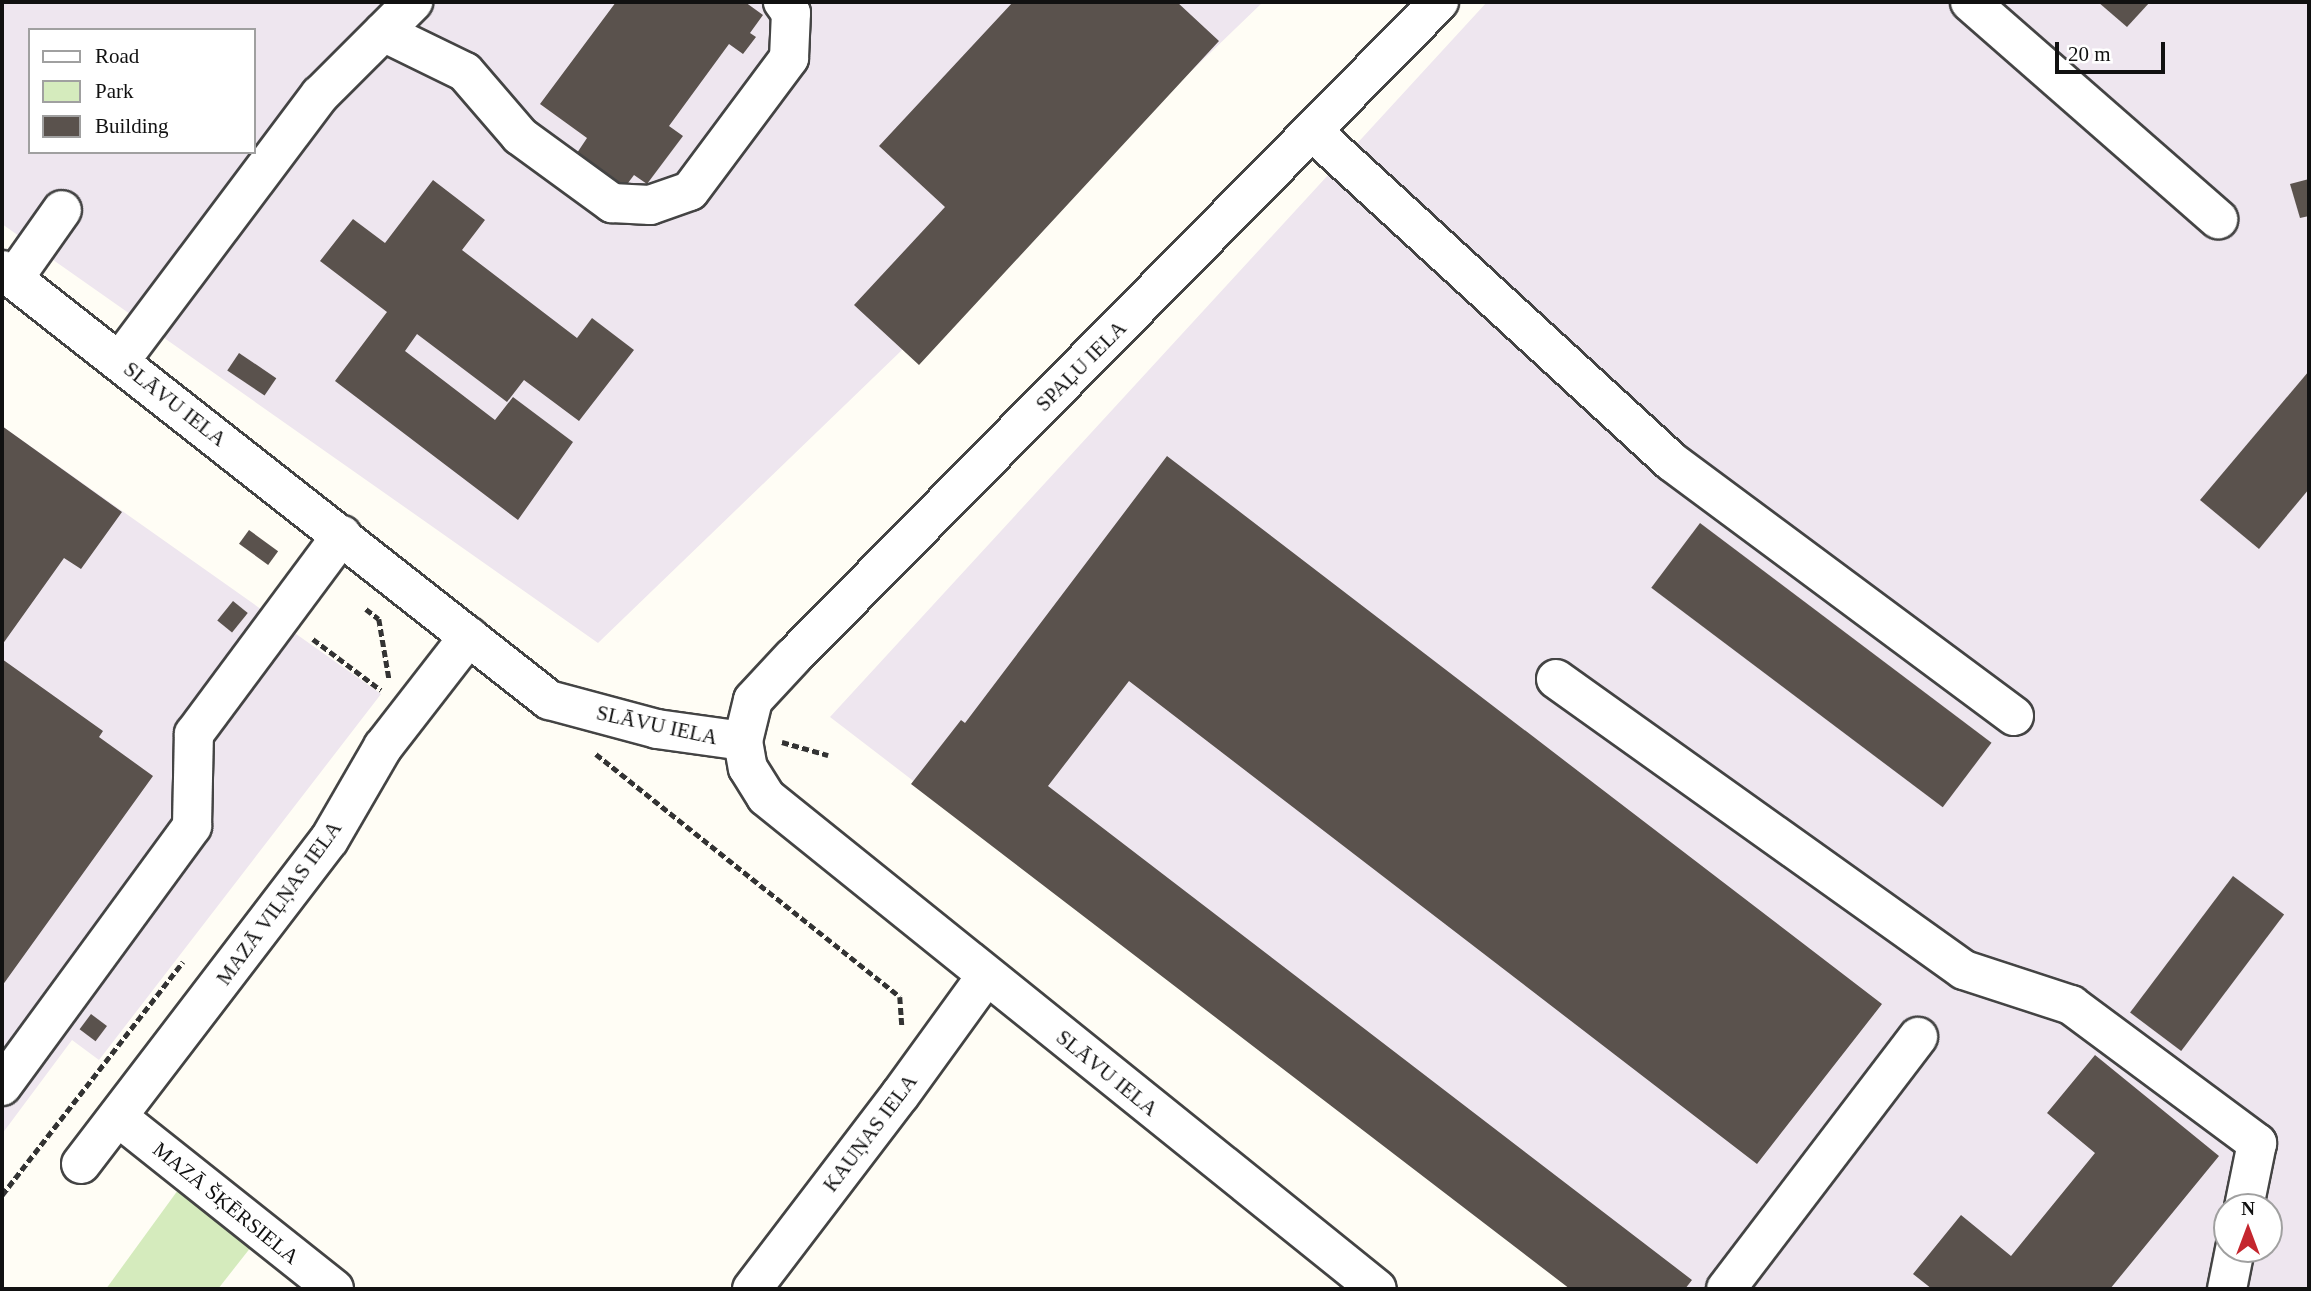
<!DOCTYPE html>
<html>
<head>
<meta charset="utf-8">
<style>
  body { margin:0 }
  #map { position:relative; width:2311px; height:1291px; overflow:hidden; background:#fffdf5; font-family:"Times New Roman",serif }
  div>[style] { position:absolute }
  .industrial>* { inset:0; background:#eee6ef }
  .green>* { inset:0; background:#d5ebbd }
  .building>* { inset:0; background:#5a524d; transform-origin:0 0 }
  .path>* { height:4.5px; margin-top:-2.25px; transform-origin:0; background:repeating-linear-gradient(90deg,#333 0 7px,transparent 0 10.5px) }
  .roads { filter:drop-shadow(2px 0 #444) drop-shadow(-2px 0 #444) drop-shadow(0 2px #444) drop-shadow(0 -2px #444) }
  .minor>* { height:38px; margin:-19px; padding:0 19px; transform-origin:19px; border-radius:19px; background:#fff }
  span { translate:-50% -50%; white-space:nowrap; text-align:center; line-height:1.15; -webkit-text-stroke:7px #fff; paint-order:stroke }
  .street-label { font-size:21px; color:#111 }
  .frame { position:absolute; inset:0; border:4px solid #111; pointer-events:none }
  .legend { position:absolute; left:28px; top:28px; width:228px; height:126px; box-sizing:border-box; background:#fff; border:2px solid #a0a0a0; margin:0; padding:9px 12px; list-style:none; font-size:21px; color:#111 }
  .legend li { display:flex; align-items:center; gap:14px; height:35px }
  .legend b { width:35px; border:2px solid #a0a0a0 }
  .north { position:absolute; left:2213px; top:1193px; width:70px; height:70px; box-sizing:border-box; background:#fff; border:2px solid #a0a0a0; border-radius:50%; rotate:0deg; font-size:19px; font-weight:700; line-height:28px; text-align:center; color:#111 }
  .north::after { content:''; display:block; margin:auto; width:24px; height:32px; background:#c4262e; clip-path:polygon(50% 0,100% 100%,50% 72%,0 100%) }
  .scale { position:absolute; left:2055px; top:42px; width:110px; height:32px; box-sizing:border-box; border:4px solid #111; border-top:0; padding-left:9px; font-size:21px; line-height:24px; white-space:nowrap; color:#111; -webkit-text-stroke:5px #fff; paint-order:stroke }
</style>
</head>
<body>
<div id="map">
  <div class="industrial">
    <i style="clip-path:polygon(evenodd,2px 2px,1263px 2px,598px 643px,2px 224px,2px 2px,30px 30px,254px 30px,254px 152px,30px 152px,30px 30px)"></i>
    <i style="clip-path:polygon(evenodd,1487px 2px,2309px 2px,2309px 1289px,1576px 1289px,830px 717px,1487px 2px,2227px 1207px,2269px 1207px,2269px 1249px,2227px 1249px,2227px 1207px)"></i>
    <i style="clip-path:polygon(2px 426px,381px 694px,99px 1060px,72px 1040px,2px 1134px)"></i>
  </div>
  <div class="green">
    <i style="clip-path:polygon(178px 1190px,251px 1247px,218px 1289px,106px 1289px)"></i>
  </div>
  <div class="building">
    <i style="clip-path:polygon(616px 2px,745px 2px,763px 15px,750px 33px,756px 37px,743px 54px,729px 44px,669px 126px,683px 136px,647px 184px,634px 175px,622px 191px,575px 156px,587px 138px,540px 104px)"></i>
    <i style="clip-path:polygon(1013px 2px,1177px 2px,1219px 41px,919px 365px,854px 305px,945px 207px,879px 146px)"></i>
    <i style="clip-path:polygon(2098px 2px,2150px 2px,2127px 27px)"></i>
    <i style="clip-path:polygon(2309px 179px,2309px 216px,2300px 218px,2290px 184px)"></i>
    <i style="clip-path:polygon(433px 180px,485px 220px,462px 250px,577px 338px,592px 318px,634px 350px,579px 421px,524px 380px,507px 402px,417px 334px,405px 351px,495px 420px,513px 397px,573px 442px,518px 520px,335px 381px,387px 312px,320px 261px,353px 219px,385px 243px)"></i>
    <i style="left:239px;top:353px;width:45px;height:21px;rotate:34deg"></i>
    <i style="clip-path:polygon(2309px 371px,2309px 489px,2259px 549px,2200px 500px)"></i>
    <i style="clip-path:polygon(2px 426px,122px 512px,81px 569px,64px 558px,2px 645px)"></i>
    <i style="clip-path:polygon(1167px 456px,1882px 1004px,1757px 1164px,1129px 681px,1048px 786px,1692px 1280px,1685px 1289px,1570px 1289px,911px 784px,961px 720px,965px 723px)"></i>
    <i style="left:1700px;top:523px;width:365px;height:81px;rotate:37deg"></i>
    <i style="left:249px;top:530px;width:36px;height:17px;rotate:36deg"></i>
    <i style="left:233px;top:601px;width:19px;height:25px;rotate:39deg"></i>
    <i style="clip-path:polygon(2px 659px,103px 731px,99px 737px,153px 776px,2px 986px)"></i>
    <i style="left:2233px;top:876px;width:64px;height:171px;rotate:37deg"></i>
    <i style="left:91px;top:1014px;width:20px;height:19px;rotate:37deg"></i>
    <i style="clip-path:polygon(2095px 1055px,2219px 1156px,2110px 1289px,1932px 1289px,1913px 1274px,1961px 1215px,2011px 1256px,2095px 1153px,2047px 1113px)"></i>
  </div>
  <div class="path">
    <i style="left:366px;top:609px;width:16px;rotate:38deg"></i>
    <i style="left:379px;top:619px;width:60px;rotate:80.4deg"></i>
    <i style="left:313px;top:639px;width:85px;rotate:36.9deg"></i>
    <i style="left:782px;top:742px;width:48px;rotate:15.8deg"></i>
    <i style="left:596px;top:754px;width:389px;rotate:38.6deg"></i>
    <i style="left:900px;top:997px;width:29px;rotate:86deg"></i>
    <i style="left:2px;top:1195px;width:295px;rotate:-52.2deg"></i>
  </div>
  <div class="roads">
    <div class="minor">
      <i style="left:1970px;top:2px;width:330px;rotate:41.2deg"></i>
      <i style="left:383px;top:32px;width:91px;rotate:26deg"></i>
      <i style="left:465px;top:72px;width:84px;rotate:49.3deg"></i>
      <i style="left:520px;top:136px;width:114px;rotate:36.1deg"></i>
      <i style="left:612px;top:203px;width:38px;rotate:3deg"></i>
      <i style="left:650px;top:205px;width:42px;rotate:-19.3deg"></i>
      <i style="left:690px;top:191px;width:166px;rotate:-53.3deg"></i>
      <i style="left:789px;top:58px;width:45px;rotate:-87.5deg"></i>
      <i style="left:791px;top:13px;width:14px;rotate:-126deg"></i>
      <i style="left:1312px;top:131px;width:489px;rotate:42.6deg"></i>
      <i style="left:1672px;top:462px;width:426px;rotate:36.6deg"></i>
      <i style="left:2px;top:270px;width:696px;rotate:38.17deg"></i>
      <i style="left:549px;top:700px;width:112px;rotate:15deg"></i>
      <i style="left:657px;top:729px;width:87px;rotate:7.9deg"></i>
      <i style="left:743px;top:741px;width:27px;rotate:80deg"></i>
      <i style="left:748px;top:768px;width:34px;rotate:58deg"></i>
      <i style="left:766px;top:797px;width:784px;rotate:38.84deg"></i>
      <i style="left:14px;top:278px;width:83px;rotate:-54.8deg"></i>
      <i style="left:120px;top:361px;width:333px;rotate:-53.1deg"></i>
      <i style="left:320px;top:95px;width:132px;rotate:-45deg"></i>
      <i style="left:1556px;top:679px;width:501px;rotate:35.5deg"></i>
      <i style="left:1964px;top:970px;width:113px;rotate:18.1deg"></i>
      <i style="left:2071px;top:1005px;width:232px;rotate:36.6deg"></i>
      <i style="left:2257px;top:1143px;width:65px;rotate:101.5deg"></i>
      <i style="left:743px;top:741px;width:42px;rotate:-76.3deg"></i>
      <i style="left:753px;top:700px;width:59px;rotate:-47.1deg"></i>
      <i style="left:793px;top:657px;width:920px;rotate:-45.4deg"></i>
      <i style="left:2px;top:1086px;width:322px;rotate:-53.8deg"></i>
      <i style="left:192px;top:826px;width:92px;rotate:-88.8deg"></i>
      <i style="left:194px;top:734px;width:248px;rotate:-53.4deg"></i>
      <i style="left:118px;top:1117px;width:276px;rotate:38.5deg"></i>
      <i style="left:81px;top:1164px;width:408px;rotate:-52.6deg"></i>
      <i style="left:329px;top:840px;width:108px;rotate:-59.9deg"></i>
      <i style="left:383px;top:747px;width:140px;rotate:-52.2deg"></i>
      <i style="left:752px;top:1289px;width:244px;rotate:-52.7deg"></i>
      <i style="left:900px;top:1095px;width:147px;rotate:-54.1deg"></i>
      <i style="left:1726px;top:1289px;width:317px;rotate:-52.7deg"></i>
      <i style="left:2227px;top:1289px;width:41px;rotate:-78.7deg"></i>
    </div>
  </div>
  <div class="street-label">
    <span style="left:1081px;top:366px;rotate:-45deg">SPAĻU IELA</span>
    <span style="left:175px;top:404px;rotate:38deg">SLĀVU IELA</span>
    <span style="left:657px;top:725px;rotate:12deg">SLĀVU IELA</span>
    <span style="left:279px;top:903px;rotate:-54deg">MAZĀ VIĻŅAS IELA</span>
    <span style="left:1107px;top:1073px;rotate:39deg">SLĀVU IELA</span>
    <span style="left:870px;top:1133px;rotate:-53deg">KAUŅAS IELA</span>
    <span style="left:226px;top:1203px;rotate:39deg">MAZĀ ŠĶĒRSIELA</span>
  </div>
  <div class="frame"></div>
  <ul class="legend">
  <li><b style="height:9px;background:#fff"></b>Road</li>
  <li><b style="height:19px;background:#d5ebbd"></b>Park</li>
  <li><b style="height:19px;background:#5a524d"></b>Building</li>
  </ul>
  <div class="north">N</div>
  <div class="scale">20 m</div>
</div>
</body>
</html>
